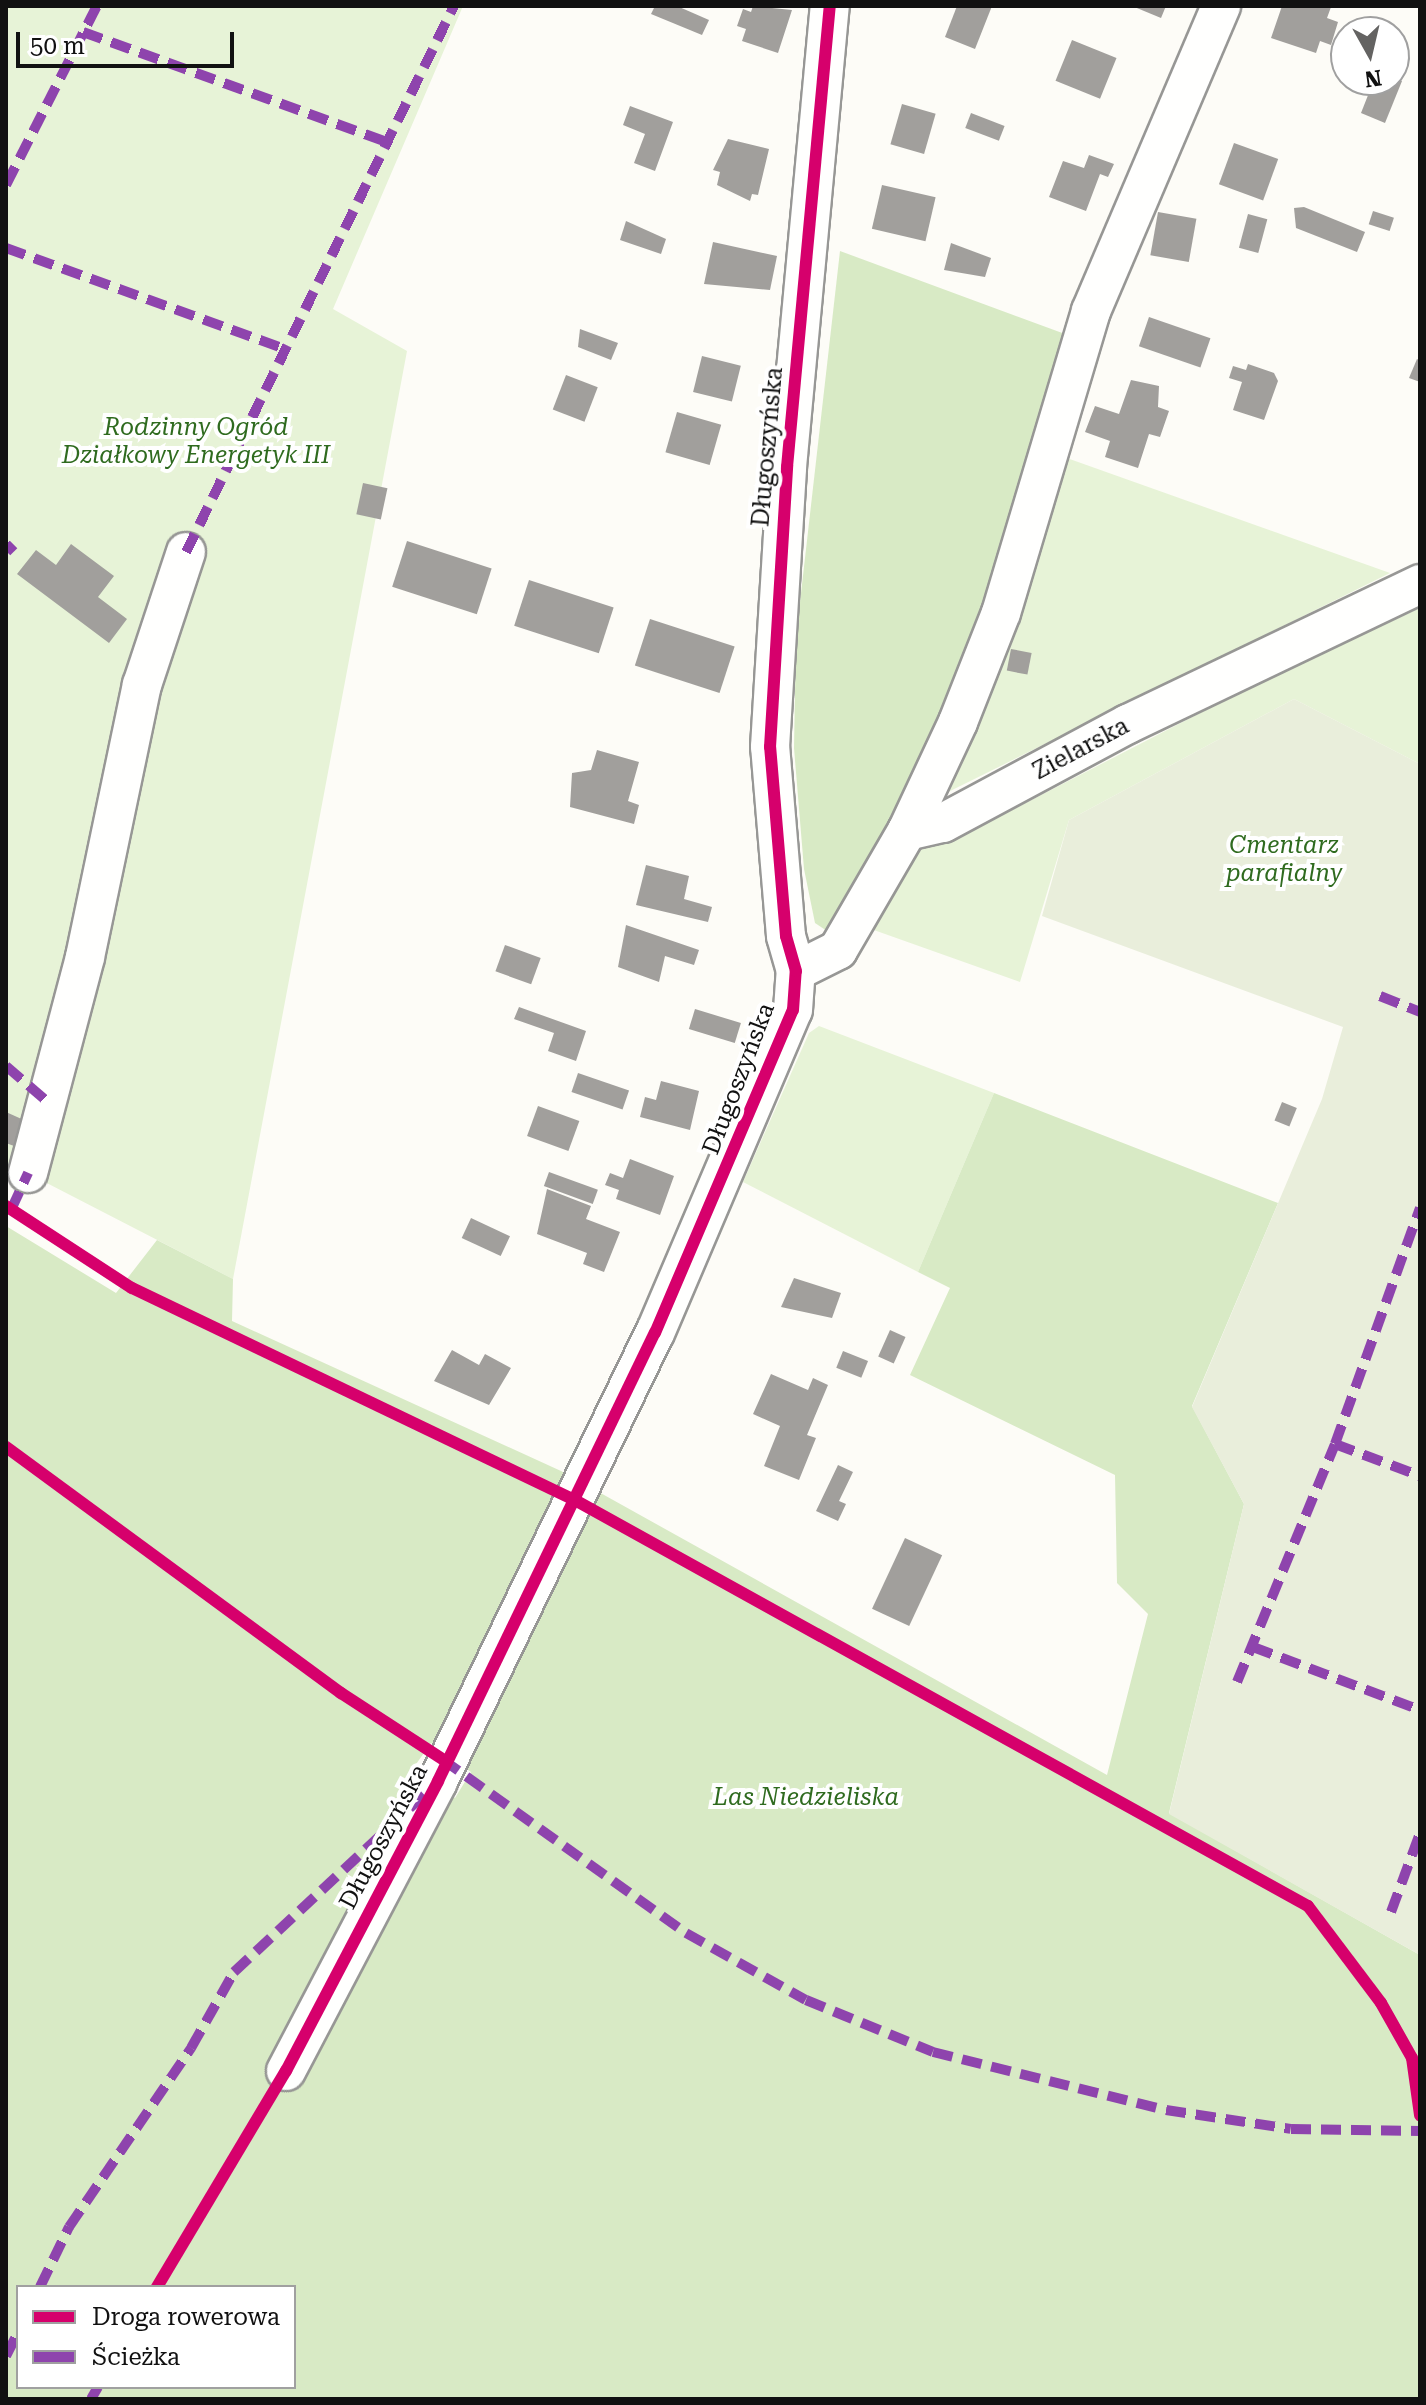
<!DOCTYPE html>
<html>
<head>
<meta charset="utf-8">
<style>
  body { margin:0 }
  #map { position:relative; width:1426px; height:2405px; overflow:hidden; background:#fdfcf7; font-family:"Roboto Serif",serif }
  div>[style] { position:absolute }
  .green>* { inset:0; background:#e7f3d7 }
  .forest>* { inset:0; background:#d8eac5 }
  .cemetery>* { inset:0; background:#e9eedb }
  .building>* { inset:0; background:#a19f9c; transform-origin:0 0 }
  .roads { filter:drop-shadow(2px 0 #979795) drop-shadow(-2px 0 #979795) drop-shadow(0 2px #979795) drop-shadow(0 -2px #979795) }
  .minor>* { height:38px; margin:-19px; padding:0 19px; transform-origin:19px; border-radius:19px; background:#fffffe }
  .quiet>* { height:10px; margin-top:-5px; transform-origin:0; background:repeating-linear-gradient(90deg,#8e44ad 0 20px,transparent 0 30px) }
  .cycleway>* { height:12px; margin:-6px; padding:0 6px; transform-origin:6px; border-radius:6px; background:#d6006c }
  span { translate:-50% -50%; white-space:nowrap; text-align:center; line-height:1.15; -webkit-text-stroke:8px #fff; paint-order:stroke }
  .park-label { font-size:24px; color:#2f6b1f; font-style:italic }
  .street-label { font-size:24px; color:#111 }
  .frame { position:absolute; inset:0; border:8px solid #111; pointer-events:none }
  .legend { position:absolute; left:16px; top:2285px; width:280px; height:104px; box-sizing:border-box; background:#fff; border:2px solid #a0a0a0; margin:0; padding:10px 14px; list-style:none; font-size:24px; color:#111 }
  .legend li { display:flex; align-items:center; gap:16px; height:40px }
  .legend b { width:40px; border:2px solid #a0a0a0 }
  .north { position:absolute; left:1330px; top:16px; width:80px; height:80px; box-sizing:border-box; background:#fff; border:2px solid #a0a0a0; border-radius:50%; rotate:172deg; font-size:22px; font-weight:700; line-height:32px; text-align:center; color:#111 }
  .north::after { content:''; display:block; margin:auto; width:28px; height:36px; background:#646362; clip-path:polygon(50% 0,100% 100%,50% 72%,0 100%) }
  .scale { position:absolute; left:16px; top:32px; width:218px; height:36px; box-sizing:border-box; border:4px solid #111; border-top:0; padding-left:10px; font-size:24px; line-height:28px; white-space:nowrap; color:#111; -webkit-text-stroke:6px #fff; paint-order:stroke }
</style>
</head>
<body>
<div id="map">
  <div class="green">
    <i style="clip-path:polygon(6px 6px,463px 6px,333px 309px,407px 351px,233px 1279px,6px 1162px)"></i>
    <i style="clip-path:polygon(1064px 457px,1390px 573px,934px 799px)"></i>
    <i style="clip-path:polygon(1420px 608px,1420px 764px,1294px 699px,1069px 820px,1020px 982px,871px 929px,913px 847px,981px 826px,1262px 681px)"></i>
    <i style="clip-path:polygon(819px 1026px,994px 1093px,918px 1272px,743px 1182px,809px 1033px)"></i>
  </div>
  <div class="forest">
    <i style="clip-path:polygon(840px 251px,1065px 334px,963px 682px,830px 933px,815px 923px,804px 869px,794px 748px,796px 637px)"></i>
    <i style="clip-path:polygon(evenodd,994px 1093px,1278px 1203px,1192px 1406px,1244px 1504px,1169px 1813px,1420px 1955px,1420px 2399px,6px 2399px,6px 1226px,116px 1293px,157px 1240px,233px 1279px,232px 1321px,561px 1471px,1107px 1775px,1148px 1614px,1117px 1583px,1115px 1475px,910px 1375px,950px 1288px,918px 1272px,994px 1093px,431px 1743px,471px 1772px,455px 1798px,414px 1767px,431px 1743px,994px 1093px,18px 2287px,294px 2287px,294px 2387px,18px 2387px,18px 2287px)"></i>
  </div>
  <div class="cemetery">
    <i style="clip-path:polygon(1294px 699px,1420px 764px,1420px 1955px,1169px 1814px,1244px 1504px,1192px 1407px,1322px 1099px,1343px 1027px,1042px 916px,1069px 820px)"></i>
  </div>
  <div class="building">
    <i style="clip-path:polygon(655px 6px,677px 6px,709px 20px,702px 35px,651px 14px)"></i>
    <i style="clip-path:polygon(753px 6px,792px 10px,778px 53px,742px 41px,746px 29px,737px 26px,743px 9px,751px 12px)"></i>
    <i style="clip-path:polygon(957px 6px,992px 6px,975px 49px,945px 37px)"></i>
    <i style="clip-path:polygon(1132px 6px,1166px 6px,1161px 18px)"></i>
    <i style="clip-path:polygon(1282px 6px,1331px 7px,1327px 18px,1338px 22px,1331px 45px,1320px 41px,1316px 53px,1271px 38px)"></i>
    <i style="left:1072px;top:40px;width:48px;height:44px;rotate:22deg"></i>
    <i style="clip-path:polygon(1394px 78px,1402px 81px,1385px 123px,1361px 113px,1374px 80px)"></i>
    <i style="left:902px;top:104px;width:35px;height:42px;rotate:16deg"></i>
    <i style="clip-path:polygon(630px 106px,673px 122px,655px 171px,634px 163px,645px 134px,623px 125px)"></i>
    <i style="left:971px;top:113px;width:36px;height:16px;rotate:21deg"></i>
    <i style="clip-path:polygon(728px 139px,769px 149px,758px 195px,752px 194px,750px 201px,717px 185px,720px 172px,713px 170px)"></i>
    <i style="left:1234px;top:143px;width:47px;height:44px;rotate:20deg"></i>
    <i style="clip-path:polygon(1089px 155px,1114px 164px,1108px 177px,1100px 174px,1086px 211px,1049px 197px,1063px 161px,1084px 168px)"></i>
    <i style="left:882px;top:185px;width:55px;height:45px;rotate:13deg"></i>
    <i style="clip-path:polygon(1304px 207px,1365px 232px,1357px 252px,1296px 228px,1294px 208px)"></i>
    <i style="left:1373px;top:211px;width:22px;height:14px;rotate:18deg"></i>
    <i style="left:1158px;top:212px;width:39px;height:44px;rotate:10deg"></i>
    <i style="left:1248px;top:214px;width:20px;height:35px;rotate:15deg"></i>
    <i style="clip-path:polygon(626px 221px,666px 239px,661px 254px,620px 240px)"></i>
    <i style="clip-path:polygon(713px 242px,777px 256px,770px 290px,704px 284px)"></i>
    <i style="clip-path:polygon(951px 243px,991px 258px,985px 277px,944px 270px)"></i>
    <i style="left:1149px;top:317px;width:65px;height:31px;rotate:19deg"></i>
    <i style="clip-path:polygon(580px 329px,618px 343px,611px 360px,578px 347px)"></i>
    <i style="left:702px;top:356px;width:40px;height:37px;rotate:14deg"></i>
    <i style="clip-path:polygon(1417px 359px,1420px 361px,1420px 382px,1409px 378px)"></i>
    <i style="clip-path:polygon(1248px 364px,1274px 373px,1278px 381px,1264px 420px,1233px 410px,1242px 382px,1229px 378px,1233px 366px,1246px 370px)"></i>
    <i style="left:566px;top:375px;width:34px;height:37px;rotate:21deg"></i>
    <i style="clip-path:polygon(1131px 380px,1159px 386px,1158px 407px,1169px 411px,1160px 437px,1149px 434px,1138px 468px,1105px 457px,1110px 441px,1085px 432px,1095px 406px,1119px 414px)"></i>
    <i style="left:677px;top:412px;width:46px;height:42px;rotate:16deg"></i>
    <i style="left:363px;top:483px;width:25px;height:32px;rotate:12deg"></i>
    <i style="left:407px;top:541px;width:89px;height:48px;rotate:18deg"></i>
    <i style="clip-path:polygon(71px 544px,114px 576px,98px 597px,127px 619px,109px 643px,17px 574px,36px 550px,56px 565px)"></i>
    <i style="left:529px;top:580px;width:89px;height:48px;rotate:18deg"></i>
    <i style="left:650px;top:619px;width:89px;height:49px;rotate:18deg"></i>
    <i style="left:1011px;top:649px;width:21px;height:22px;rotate:11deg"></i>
    <i style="clip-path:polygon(597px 750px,639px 762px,628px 801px,639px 805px,634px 824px,570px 807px,572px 773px,591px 770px)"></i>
    <i style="clip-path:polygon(646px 865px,689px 876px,684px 899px,712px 907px,708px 922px,636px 905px)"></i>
    <i style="clip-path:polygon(626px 925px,699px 950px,694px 965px,665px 956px,659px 982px,618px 967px)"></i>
    <i style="left:505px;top:945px;width:38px;height:28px;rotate:20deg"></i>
    <i style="clip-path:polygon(519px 1007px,586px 1031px,576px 1061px,548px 1051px,554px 1033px,514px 1019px)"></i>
    <i style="left:695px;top:1009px;width:48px;height:21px;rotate:17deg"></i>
    <i style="left:578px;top:1073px;width:54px;height:20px;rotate:19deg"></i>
    <i style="clip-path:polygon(661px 1081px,699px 1091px,690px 1130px,640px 1117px,645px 1097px,656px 1100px)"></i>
    <i style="left:1282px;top:1102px;width:16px;height:20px;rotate:22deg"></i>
    <i style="left:538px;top:1106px;width:44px;height:32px;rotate:20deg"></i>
    <i style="clip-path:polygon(6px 1112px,26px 1121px,14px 1146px,6px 1143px)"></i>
    <i style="clip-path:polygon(630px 1159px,674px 1176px,660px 1215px,616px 1199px,619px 1190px,605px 1185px,610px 1173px,623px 1178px)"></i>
    <i style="left:549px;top:1172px;width:52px;height:15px;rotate:20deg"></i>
    <i style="clip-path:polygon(547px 1189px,591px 1206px,586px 1219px,620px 1232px,604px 1272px,583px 1264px,587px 1253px,537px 1234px)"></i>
    <i style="left:471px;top:1218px;width:43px;height:22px;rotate:25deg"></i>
    <i style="clip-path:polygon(794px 1278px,841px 1293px,832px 1318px,781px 1307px)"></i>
    <i style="left:890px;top:1330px;width:17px;height:29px;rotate:24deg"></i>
    <i style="clip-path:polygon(452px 1350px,479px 1365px,485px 1354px,511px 1368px,489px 1405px,434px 1381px)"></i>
    <i style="left:843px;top:1351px;width:27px;height:18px;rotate:22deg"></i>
    <i style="clip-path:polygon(771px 1374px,808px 1390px,813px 1378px,828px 1385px,807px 1435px,816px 1438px,799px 1480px,764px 1466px,780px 1426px,753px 1414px)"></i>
    <i style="clip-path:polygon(838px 1465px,853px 1472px,839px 1501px,846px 1504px,838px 1521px,816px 1511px)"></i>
    <i style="left:905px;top:1538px;width:41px;height:78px;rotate:25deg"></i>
  </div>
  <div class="roads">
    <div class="minor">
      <i style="left:907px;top:831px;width:37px;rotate:-13deg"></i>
      <i style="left:943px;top:823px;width:210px;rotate:-28.2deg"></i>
      <i style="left:1128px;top:724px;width:324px;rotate:-25.6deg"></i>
      <i style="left:796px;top:971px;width:47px;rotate:-26.6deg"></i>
      <i style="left:838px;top:950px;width:138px;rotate:-59.9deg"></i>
      <i style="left:907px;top:831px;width:120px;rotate:-64.9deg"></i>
      <i style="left:958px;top:722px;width:117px;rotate:-68.5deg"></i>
      <i style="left:1001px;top:613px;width:315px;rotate:-73.4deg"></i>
      <i style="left:1091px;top:311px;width:332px;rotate:-66.9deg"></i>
      <i style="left:28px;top:1173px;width:223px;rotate:-75.2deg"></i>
      <i style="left:85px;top:957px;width:278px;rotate:-78.2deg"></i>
      <i style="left:142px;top:685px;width:140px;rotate:-71.7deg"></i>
      <i style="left:286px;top:2071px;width:327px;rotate:-62.3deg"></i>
      <i style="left:438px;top:1781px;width:498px;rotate:-64.2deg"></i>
      <i style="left:655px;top:1333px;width:351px;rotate:-66.9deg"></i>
      <i style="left:793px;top:1010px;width:39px;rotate:-86deg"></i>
      <i style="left:796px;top:971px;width:36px;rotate:-106deg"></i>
      <i style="left:786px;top:936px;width:190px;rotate:-94.8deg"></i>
      <i style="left:770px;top:747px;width:281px;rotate:-86.5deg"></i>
      <i style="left:787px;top:467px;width:463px;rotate:-84.7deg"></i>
    </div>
  </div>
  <div class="quiet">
    <i style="left:83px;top:32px;width:323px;rotate:19.9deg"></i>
    <i style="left:6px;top:185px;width:201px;rotate:-63.1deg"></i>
    <i style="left:6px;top:248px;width:297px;rotate:19.9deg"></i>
    <i style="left:6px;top:544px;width:11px;rotate:45deg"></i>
    <i style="left:186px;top:552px;width:608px;rotate:-63.86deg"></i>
    <i style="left:1380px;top:996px;width:43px;rotate:21.8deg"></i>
    <i style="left:6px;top:1066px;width:57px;rotate:40.7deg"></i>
    <i style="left:11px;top:1210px;width:41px;rotate:-65.3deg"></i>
    <i style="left:1335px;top:1444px;width:91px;rotate:20.6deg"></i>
    <i style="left:1253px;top:1647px;width:178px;rotate:20.7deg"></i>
    <i style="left:1237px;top:1682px;width:257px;rotate:-67.6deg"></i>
    <i style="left:1335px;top:1444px;width:251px;rotate:-70.2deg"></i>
    <i style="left:442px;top:1759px;width:300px;rotate:35.5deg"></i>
    <i style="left:686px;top:1933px;width:137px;rotate:29.2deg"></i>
    <i style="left:806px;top:2000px;width:137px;rotate:22.3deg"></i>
    <i style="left:933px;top:2052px;width:240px;rotate:14deg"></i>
    <i style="left:1166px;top:2110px;width:126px;rotate:8.6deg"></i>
    <i style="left:1291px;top:2129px;width:129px;rotate:0.9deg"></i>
    <i style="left:1391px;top:1912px;width:84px;rotate:-69.8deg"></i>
    <i style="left:40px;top:2287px;width:67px;rotate:-64.2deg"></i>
    <i style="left:69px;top:2227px;width:217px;rotate:-55.7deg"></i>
    <i style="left:191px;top:2048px;width:87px;rotate:-60.5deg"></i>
    <i style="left:234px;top:1972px;width:260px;rotate:-43deg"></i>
    <i style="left:6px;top:2356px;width:27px;rotate:-63deg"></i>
    <i style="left:91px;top:2399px;width:14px;rotate:-60deg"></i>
  </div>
  <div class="cycleway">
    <i style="left:6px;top:1206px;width:150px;rotate:33.1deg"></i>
    <i style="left:132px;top:1288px;width:489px;rotate:25.6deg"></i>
    <i style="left:573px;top:1499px;width:840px;rotate:28.98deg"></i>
    <i style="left:1308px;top:1906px;width:121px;rotate:53deg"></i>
    <i style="left:1381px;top:2003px;width:63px;rotate:60.6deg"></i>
    <i style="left:1412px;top:2058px;width:58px;rotate:82deg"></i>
    <i style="left:6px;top:1447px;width:416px;rotate:36.3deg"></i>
    <i style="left:341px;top:1693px;width:126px;rotate:33.1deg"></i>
    <i style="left:157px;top:2287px;width:252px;rotate:-59.2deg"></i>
    <i style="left:286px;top:2071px;width:327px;rotate:-62.3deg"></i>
    <i style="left:438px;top:1781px;width:498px;rotate:-64.2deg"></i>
    <i style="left:655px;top:1333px;width:351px;rotate:-66.9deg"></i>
    <i style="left:793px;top:1010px;width:39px;rotate:-86deg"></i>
    <i style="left:796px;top:971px;width:36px;rotate:-106deg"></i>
    <i style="left:786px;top:936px;width:190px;rotate:-94.8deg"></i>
    <i style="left:770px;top:747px;width:281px;rotate:-86.5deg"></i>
    <i style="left:787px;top:467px;width:463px;rotate:-84.7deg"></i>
  </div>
  <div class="park-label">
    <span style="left:196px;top:442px">Rodzinny Ogród<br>Działkowy Energetyk III</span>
    <span style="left:1284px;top:860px">Cmentarz<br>parafialny</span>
    <span style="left:806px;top:1798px">Las Niedzieliska</span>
  </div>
  <div class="street-label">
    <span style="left:768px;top:447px;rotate:-85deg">Długoszyńska</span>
    <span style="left:1081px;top:749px;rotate:-28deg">Zielarska</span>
    <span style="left:739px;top:1079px;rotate:-69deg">Długoszyńska</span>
    <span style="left:384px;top:1837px;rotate:-62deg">Długoszyńska</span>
  </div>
  <div class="frame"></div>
  <ul class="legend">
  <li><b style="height:10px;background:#d6006c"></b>Droga rowerowa</li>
  <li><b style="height:10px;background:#8e44ad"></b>Ścieżka</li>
  </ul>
  <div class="north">N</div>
  <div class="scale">50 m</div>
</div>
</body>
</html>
